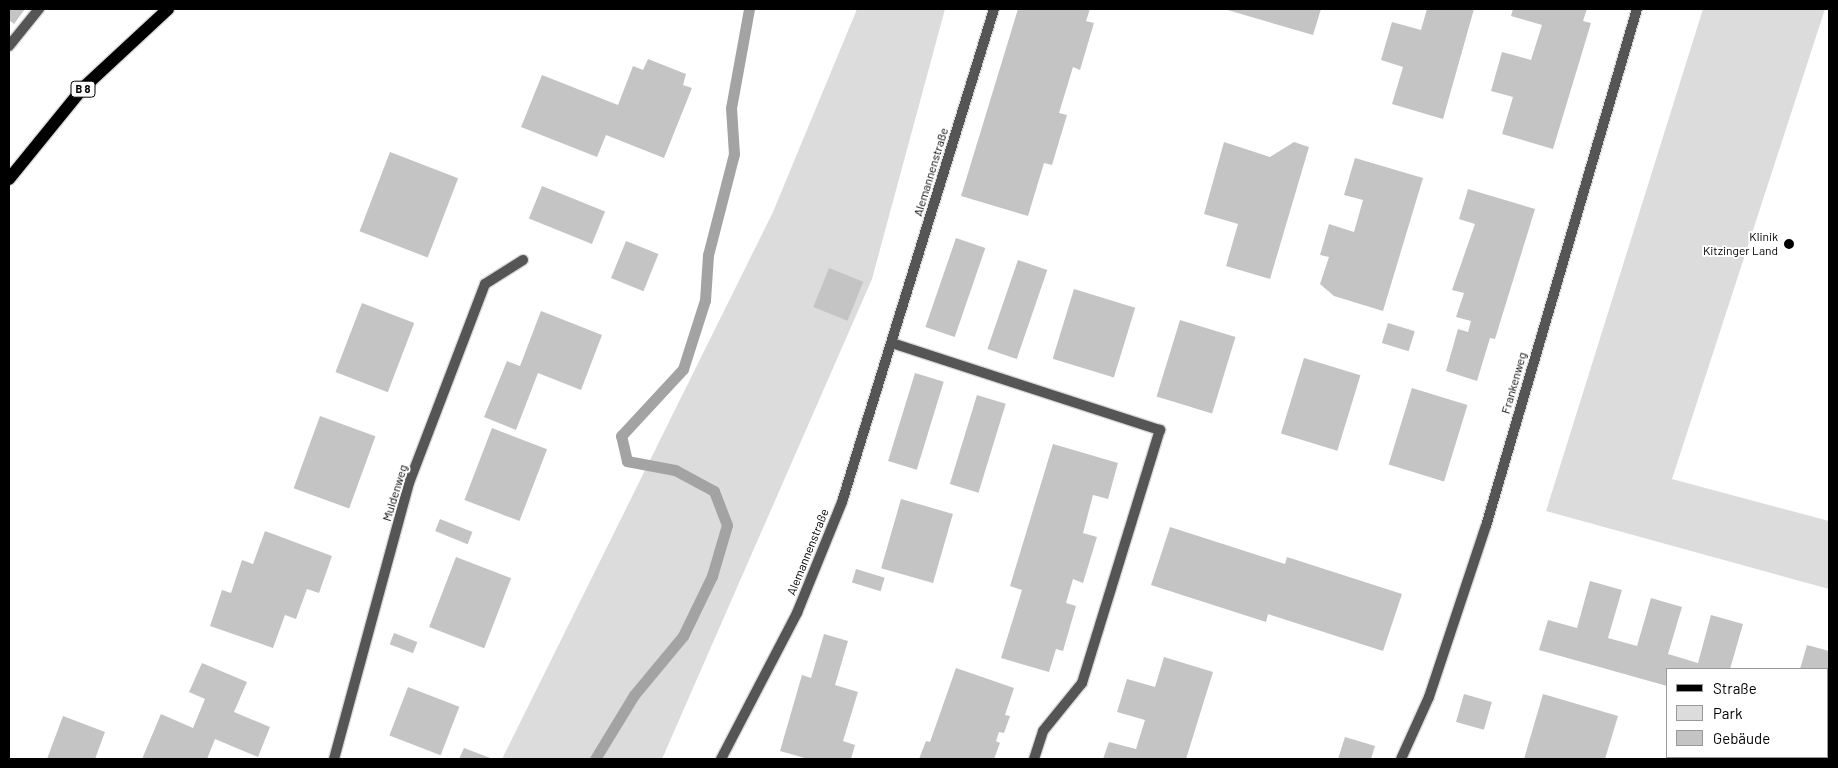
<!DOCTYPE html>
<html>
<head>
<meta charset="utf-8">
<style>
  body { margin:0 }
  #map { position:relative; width:1838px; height:768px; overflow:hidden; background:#fff; font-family:Barlow,sans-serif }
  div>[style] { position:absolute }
  .green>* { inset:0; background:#dcdcdc }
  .stream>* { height:11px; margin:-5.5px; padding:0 5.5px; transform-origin:5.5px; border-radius:5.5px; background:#a3a3a3 }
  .building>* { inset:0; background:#c4c4c4; transform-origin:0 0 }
  .roads { filter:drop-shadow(1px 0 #dbdbdb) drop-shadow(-1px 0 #dbdbdb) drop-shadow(0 1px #dbdbdb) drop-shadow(0 -1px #dbdbdb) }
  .lane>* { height:10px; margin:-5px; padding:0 5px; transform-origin:5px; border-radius:5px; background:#555 }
  .street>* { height:10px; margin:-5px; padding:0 5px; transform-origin:5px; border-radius:5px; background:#555 }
  .primary>* { height:12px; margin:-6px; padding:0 6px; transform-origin:6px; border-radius:6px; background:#000 }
  .dots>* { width:14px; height:14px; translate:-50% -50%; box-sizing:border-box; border:2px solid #fff; border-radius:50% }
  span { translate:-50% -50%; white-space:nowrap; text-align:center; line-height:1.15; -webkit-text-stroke:4px #fff; paint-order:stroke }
  .shield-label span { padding:1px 4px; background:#fff; border:1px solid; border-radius:4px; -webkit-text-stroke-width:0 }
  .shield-label { font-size:11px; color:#000; font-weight:700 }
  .street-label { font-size:12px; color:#000 }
  .poi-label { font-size:12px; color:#000 }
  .right { translate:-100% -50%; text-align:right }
  .frame { position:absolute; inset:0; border:10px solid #000; pointer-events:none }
  .legend { position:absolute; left:1666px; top:668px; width:162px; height:90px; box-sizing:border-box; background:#fff; border:1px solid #999; margin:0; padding:6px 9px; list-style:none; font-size:15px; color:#000 }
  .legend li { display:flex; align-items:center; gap:10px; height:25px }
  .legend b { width:25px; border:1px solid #999 }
</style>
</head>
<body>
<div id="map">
  <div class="green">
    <i style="clip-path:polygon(857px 9px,945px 9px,872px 279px,662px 759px,502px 759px,773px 212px)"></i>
    <i style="clip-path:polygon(1703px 9px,1825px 9px,1672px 479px,1829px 521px,1829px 589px,1546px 511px)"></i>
  </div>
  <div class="stream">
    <i style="left:595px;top:759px;width:75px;rotate:-58.6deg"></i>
    <i style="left:634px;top:695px;width:77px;rotate:-50.3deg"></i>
    <i style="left:683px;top:636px;width:67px;rotate:-64.2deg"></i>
    <i style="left:712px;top:576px;width:53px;rotate:-73.6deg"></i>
    <i style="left:727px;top:525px;width:36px;rotate:-111deg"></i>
    <i style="left:714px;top:491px;width:44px;rotate:-151.7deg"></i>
    <i style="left:675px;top:470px;width:49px;rotate:-169.4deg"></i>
    <i style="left:627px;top:461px;width:26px;rotate:-103deg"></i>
    <i style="left:621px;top:436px;width:91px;rotate:-47.2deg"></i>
    <i style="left:683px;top:369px;width:72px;rotate:-72.3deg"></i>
    <i style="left:705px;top:300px;width:45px;rotate:-86.2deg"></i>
    <i style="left:708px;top:255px;width:104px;rotate:-75.6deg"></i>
    <i style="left:734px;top:154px;width:46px;rotate:-93.7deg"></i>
    <i style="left:731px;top:108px;width:101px;rotate:-79.7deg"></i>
  </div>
  <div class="building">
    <i style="clip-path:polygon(9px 9px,25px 9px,14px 24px,9px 20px)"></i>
    <i style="clip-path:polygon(1018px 9px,1090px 9px,1086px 21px,1094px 23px,1080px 70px,1073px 67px,1059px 113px,1067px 115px,1052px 165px,1044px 163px,1028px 216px,961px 196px)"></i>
    <i style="clip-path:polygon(1224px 9px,1321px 9px,1313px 35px)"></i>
    <i style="clip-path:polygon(1427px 9px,1474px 9px,1443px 119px,1392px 104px,1403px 67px,1381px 60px,1392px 22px,1421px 30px)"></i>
    <i style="clip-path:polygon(1513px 9px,1587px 9px,1583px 21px,1591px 23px,1553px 149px,1502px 134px,1513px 97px,1491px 91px,1502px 52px,1531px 60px,1542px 25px,1511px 16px)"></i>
    <i style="clip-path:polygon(648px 59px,686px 74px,683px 85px,692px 88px,664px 158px,606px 135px,597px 157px,521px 127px,542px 75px,618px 105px,633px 66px,643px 70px)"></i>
    <i style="clip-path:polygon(1224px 142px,1270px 157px,1294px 142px,1309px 147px,1270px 279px,1226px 266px,1238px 224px,1204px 214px)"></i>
    <i style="left:390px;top:152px;width:73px;height:85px;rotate:21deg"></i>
    <i style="clip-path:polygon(1355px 158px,1423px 178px,1383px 311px,1334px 296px,1320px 284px,1329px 257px,1320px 255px,1329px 224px,1354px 232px,1363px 200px,1344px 195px)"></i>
    <i style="left:542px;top:186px;width:68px;height:35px;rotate:22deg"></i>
    <i style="clip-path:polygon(1468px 189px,1535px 209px,1495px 339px,1490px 338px,1477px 381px,1446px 371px,1458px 329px,1468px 332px,1471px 321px,1456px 317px,1464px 293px,1452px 290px,1475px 224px,1459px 219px)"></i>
    <i style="left:956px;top:238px;width:31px;height:94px;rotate:19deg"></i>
    <i style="left:626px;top:241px;width:35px;height:40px;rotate:22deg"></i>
    <i style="left:1018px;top:260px;width:31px;height:94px;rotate:19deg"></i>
    <i style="left:829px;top:268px;width:37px;height:42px;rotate:22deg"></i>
    <i style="left:1074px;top:289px;width:64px;height:73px;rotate:17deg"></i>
    <i style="left:362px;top:303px;width:56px;height:74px;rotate:21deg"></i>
    <i style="clip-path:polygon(541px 311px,602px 335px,581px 390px,538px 373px,516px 430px,484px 417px,507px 361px,520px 366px)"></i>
    <i style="left:1180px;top:320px;width:58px;height:80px;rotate:17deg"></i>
    <i style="left:1388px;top:323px;width:28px;height:21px;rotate:17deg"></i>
    <i style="left:1304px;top:358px;width:59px;height:79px;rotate:17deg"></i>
    <i style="left:915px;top:373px;width:30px;height:92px;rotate:17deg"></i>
    <i style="left:1412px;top:388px;width:58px;height:80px;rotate:17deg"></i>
    <i style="left:977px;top:395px;width:30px;height:93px;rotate:17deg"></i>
    <i style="left:320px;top:416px;width:59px;height:77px;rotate:20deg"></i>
    <i style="left:492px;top:428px;width:59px;height:77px;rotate:21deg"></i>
    <i style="clip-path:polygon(1053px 444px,1118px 463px,1108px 499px,1093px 495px,1083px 533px,1097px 537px,1083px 583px,1073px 579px,1066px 603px,1076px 606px,1063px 651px,1056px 649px,1049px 672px,1001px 658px,1022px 590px,1010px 586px)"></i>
    <i style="left:901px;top:499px;width:54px;height:72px;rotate:16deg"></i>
    <i style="left:440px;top:519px;width:35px;height:13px;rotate:22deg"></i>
    <i style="clip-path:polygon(1170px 527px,1285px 564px,1287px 557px,1402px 594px,1383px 651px,1268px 614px,1266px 622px,1151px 585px)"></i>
    <i style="clip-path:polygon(265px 531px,332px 556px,319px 593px,307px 589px,296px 619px,285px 615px,273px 648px,210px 626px,222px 590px,231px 593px,242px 560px,253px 564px)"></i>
    <i style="left:456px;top:557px;width:59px;height:75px;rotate:21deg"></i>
    <i style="left:856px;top:569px;width:30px;height:14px;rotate:17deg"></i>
    <i style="clip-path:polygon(1590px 581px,1622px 590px,1608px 638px,1637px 646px,1651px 598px,1682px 607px,1668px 654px,1698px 663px,1711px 615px,1743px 624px,1730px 669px,1667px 669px,1667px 686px,1539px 650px,1548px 620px,1577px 628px)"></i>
    <i style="left:394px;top:633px;width:25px;height:12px;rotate:21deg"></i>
    <i style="clip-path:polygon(824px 634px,848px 641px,835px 685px,858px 692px,843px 741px,855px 745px,851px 759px,808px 759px,780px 751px,802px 675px,811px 678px)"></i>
    <i style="clip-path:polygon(1807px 645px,1829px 651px,1827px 693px,1827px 669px,1800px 669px)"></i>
    <i style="clip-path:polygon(1164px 657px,1213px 672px,1186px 759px,1103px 759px,1109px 742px,1136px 749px,1145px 720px,1117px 712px,1127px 679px,1155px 687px)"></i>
    <i style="clip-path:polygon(202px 663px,247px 682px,234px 712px,270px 727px,258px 757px,215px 739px,207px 759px,142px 759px,161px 714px,193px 728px,205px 699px,189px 692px)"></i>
    <i style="clip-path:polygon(956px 668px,1014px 688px,1005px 715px,1010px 716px,1004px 733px,999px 732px,996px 741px,1000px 743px,994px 759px,919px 759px,926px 741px,930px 742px)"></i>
    <i style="left:408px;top:687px;width:55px;height:52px;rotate:21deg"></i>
    <i style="left:1464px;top:694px;width:29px;height:29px;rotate:16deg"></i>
    <i style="clip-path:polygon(1543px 694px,1618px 716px,1605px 759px,1524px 759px)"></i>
    <i style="left:1827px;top:702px;width:2px;height:32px;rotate:27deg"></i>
    <i style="clip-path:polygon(63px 716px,105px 732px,95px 759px,47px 759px)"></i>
    <i style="clip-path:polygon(1345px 737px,1375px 746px,1371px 759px,1338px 759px)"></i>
    <i style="clip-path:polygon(464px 748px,493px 759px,459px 759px)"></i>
  </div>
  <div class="roads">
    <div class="lane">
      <i style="left:1034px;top:759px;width:29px;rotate:-72deg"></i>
      <i style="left:1043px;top:731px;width:62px;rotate:-50.9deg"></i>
      <i style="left:1082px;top:683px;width:265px;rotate:-72.9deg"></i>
    </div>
    <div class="street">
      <i style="left:9px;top:46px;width:48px;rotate:-51deg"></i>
      <i style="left:892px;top:343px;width:282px;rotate:18deg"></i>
      <i style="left:334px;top:759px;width:286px;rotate:-74.8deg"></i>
      <i style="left:409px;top:483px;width:213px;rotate:-69.1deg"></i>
      <i style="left:485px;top:284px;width:45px;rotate:-32.3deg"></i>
      <i style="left:721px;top:759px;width:165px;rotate:-62.5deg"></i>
      <i style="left:797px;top:613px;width:120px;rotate:-67.9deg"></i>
      <i style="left:842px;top:502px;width:516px;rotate:-72.86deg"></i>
      <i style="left:1401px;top:759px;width:68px;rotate:-65.7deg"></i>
      <i style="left:1429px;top:697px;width:180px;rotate:-71.6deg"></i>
      <i style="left:1486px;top:526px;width:539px;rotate:-73.72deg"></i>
    </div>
    <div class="primary">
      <i style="left:9px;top:179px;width:117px;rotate:-50.9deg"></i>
      <i style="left:83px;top:88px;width:116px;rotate:-42.9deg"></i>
    </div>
  </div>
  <div class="dots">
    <i style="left:1789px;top:244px;background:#000"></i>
  </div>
  <div class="shield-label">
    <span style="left:83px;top:89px">B 8</span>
  </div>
  <div class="street-label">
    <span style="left:931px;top:172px;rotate:-73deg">Alemannenstraße</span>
    <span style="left:1514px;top:383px;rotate:-74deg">Frankenweg</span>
    <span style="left:395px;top:493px;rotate:-73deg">Muldenweg</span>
    <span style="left:808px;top:552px;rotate:-68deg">Alemannenstraße</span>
  </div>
  <div class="poi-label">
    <span class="right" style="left:1778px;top:244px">Klinik<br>Kitzinger Land</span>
  </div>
  <div class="frame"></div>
  <ul class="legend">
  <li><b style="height:6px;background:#000"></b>Straße</li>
  <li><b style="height:14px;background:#dcdcdc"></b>Park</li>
  <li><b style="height:14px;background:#c4c4c4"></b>Gebäude</li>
  </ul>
</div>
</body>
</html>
